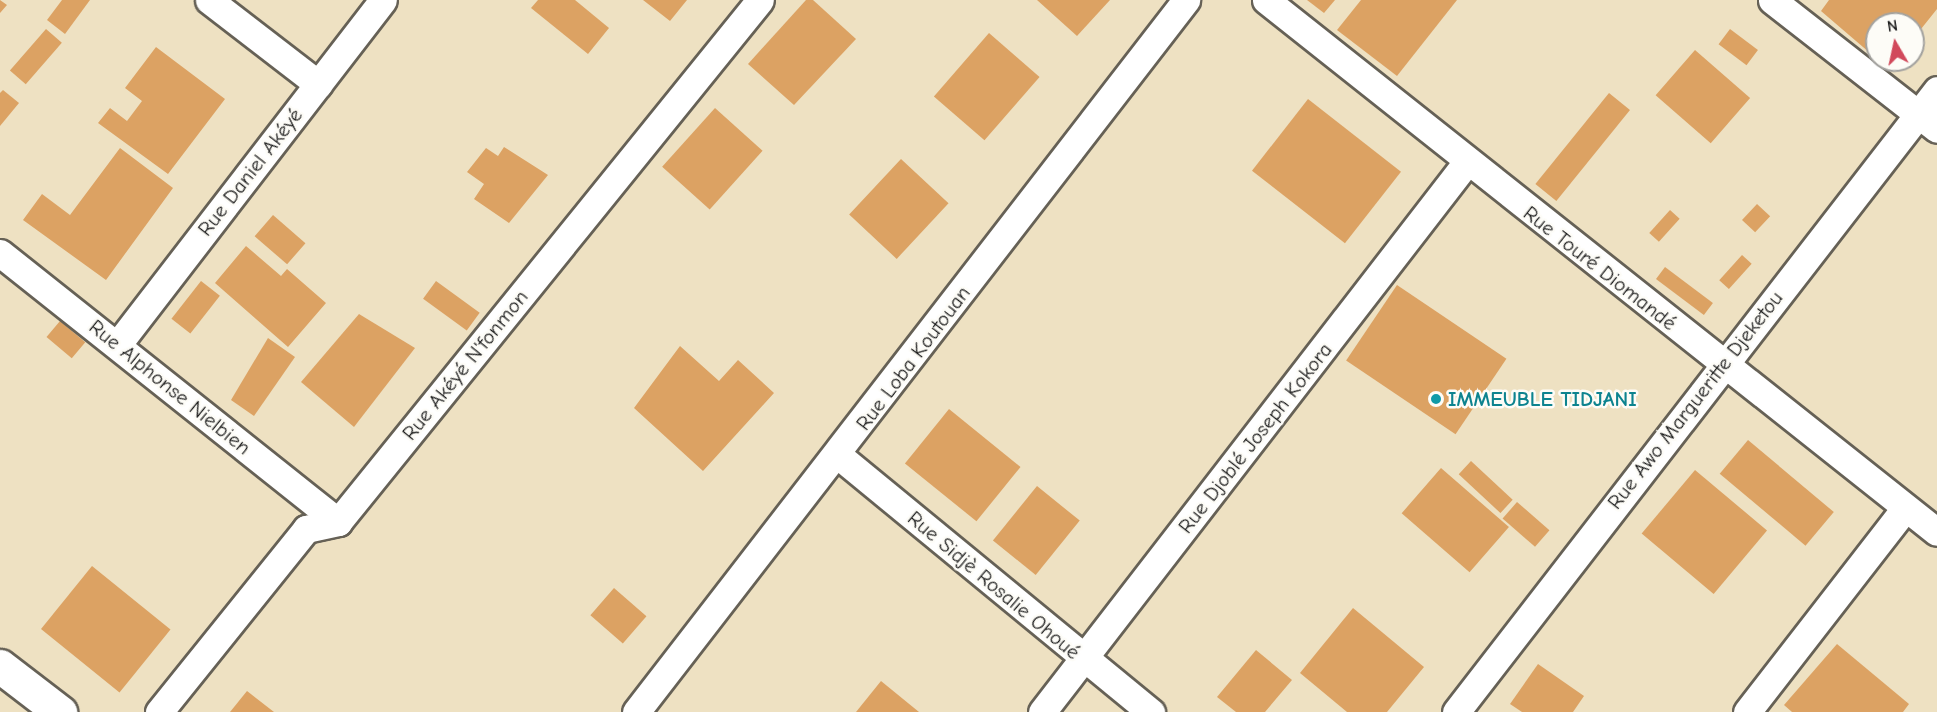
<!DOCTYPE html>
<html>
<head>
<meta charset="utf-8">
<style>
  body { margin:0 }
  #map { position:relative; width:1937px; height:712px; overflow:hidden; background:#eee1c2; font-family:"Comic Neue",sans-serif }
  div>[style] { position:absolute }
  .building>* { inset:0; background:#dca263; transform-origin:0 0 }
  .roads { filter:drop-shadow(2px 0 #666156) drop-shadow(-2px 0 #666156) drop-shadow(0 2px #666156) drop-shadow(0 -2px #666156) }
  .minor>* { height:27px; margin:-13.5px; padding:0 13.5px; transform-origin:13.5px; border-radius:13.5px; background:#fff }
  .secondary>* { height:33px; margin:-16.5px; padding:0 16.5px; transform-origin:16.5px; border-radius:16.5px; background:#fff }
  .dots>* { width:16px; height:16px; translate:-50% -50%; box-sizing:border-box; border:3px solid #fdfcf7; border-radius:50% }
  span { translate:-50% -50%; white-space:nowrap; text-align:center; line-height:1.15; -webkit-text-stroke:5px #fdfcf7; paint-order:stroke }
  .street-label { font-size:21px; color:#1c1c1c }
  .culture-label { font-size:21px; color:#0d838f; font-weight:700 }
  .left { translate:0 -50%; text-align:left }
  .north { position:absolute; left:1865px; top:12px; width:60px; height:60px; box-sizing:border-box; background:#fdfcf7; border:2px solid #a3a29f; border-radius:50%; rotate:351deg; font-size:16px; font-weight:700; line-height:24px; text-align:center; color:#1c1c1c }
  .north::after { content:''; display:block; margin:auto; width:21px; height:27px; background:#d1495b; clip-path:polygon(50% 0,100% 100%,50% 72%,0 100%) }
</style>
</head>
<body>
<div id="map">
  <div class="building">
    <i style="clip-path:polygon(0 0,7px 5px,0 13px)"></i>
    <i style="clip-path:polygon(62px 0,90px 0,65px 34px,47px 20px)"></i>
    <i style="clip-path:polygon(538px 0,575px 0,609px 28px,588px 54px,531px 8px)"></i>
    <i style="clip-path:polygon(643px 0,687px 0,670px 21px)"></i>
    <i style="clip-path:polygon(806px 0,813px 0,856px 39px,794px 105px,748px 64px)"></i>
    <i style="clip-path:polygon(1037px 0,1110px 0,1077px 36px)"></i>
    <i style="clip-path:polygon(1307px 0,1335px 0,1324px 13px)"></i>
    <i style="clip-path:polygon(1361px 0,1457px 0,1397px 76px,1337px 30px)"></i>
    <i style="clip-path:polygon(1829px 0,1937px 0,1937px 9px,1913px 39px,1913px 24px,1877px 24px,1877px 59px,1821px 11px)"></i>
    <i style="left:46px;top:29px;width:21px;height:55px;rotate:41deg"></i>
    <i style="left:1730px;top:29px;width:35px;height:19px;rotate:37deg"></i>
    <i style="left:989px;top:33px;width:67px;height:84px;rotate:41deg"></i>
    <i style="clip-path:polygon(156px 47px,225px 99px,168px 174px,98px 123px,110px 108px,127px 121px,142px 101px,125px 88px)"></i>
    <i style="left:1695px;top:50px;width:73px;height:60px;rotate:41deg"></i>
    <i style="clip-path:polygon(1878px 60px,1896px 60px,1889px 69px)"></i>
    <i style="clip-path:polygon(3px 90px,19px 103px,0 126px,0 93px)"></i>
    <i style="left:1609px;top:93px;width:27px;height:117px;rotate:39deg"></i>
    <i style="left:1308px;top:99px;width:118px;height:91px;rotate:38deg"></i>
    <i style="left:715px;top:108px;width:64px;height:79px;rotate:42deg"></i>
    <i style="clip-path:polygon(504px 147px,548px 175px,509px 223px,474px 199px,484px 184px,467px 172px,486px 148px,498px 156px)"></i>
    <i style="clip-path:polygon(120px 148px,173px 188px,106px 280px,23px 220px,42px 194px,70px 215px)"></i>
    <i style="left:901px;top:159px;width:65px;height:76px;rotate:43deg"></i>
    <i style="left:1757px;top:204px;width:18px;height:22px;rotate:43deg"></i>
    <i style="left:1670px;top:210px;width:13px;height:31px;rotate:42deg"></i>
    <i style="left:273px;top:215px;width:43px;height:28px;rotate:41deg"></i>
    <i style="clip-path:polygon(246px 246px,281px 276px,287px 269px,326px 303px,288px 347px,215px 283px)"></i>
    <i style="left:1742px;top:255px;width:13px;height:34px;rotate:42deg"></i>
    <i style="left:1665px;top:267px;width:60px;height:15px;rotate:37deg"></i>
    <i style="left:201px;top:281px;width:24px;height:48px;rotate:38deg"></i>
    <i style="left:436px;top:281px;width:54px;height:22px;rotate:36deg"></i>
    <i style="left:1397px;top:285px;width:132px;height:91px;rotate:34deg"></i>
    <i style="clip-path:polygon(359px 314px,415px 348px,354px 427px,301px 382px)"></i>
    <i style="left:60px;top:321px;width:33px;height:21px;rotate:40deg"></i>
    <i style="clip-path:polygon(268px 338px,295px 357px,254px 416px,231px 400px)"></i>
    <i style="clip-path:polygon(680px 346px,719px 381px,738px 360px,774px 393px,703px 471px,634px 408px)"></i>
    <i style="left:949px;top:409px;width:92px;height:70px;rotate:39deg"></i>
    <i style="left:1748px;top:440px;width:112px;height:44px;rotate:40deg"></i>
    <i style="left:1471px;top:461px;width:57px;height:18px;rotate:43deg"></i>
    <i style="left:1441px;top:468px;width:90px;height:60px;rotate:41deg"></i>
    <i style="left:1695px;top:470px;width:94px;height:83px;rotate:40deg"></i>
    <i style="left:1037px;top:486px;width:55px;height:70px;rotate:39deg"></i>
    <i style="left:1517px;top:502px;width:43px;height:22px;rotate:41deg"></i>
    <i style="left:92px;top:566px;width:101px;height:81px;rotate:39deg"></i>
    <i style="left:614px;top:588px;width:43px;height:36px;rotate:41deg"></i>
    <i style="clip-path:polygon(1353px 608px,1424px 667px,1387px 712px,1347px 712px,1300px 673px)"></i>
    <i style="clip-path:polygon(1837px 644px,1909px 704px,1903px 712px,1792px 712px,1784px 705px)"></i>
    <i style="clip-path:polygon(1256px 650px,1292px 680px,1265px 712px,1236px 712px,1217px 697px)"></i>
    <i style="clip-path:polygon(1538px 664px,1584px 696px,1573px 712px,1522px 712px,1510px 704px)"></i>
    <i style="clip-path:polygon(881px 681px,919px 712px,856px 712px)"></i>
    <i style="clip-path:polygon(247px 691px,274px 712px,230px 712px)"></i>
  </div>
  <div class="roads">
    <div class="minor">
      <i style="left:209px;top:0;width:138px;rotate:37.6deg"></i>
      <i style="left:1266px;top:0;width:856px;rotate:38.41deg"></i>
      <i style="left:1772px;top:0;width:209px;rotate:38deg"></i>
      <i style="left:0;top:253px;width:432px;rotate:38.5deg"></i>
      <i style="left:118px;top:344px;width:434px;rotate:-52.4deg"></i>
      <i style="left:839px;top:456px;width:404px;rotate:39.4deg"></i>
      <i style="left:159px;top:712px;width:235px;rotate:-51.2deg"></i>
      <i style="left:306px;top:529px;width:33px;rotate:-12deg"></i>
      <i style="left:338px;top:522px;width:671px;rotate:-51.05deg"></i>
      <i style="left:636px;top:712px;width:900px;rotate:-52.31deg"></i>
      <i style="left:1042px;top:712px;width:694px;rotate:-52.32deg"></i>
      <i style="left:1456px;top:712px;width:786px;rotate:-52.28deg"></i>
      <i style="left:1747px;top:712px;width:258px;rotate:-52.2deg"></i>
    </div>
    <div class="secondary">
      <i style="left:0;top:666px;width:76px;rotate:37.5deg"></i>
    </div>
  </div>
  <div class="dots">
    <i style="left:1436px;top:399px;background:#0f9aa8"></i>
  </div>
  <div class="street-label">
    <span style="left:250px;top:172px;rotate:-52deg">Rue Daniel Akéyé</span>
    <span style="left:1600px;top:268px;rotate:38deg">Rue Touré Diomandé</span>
    <span style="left:913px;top:358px;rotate:-53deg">Rue Loba Koutouan</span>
    <span style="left:465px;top:365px;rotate:-51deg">Rue Akéyé N'fonmon</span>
    <span style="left:170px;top:387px;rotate:39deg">Rue Alphonse Nielbien</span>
    <span style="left:1695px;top:400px;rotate:-52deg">Rue Awo Margueritte Djeketou</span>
    <span style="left:1255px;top:438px;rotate:-52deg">Rue Djoblé Joseph Kokora</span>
    <span style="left:994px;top:585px;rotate:40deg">Rue Sidjè Rosalie Ohoué</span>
  </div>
  <div class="culture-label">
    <span class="left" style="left:1448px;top:399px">IMMEUBLE TIDJANI</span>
  </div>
  <div class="north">N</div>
</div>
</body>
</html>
